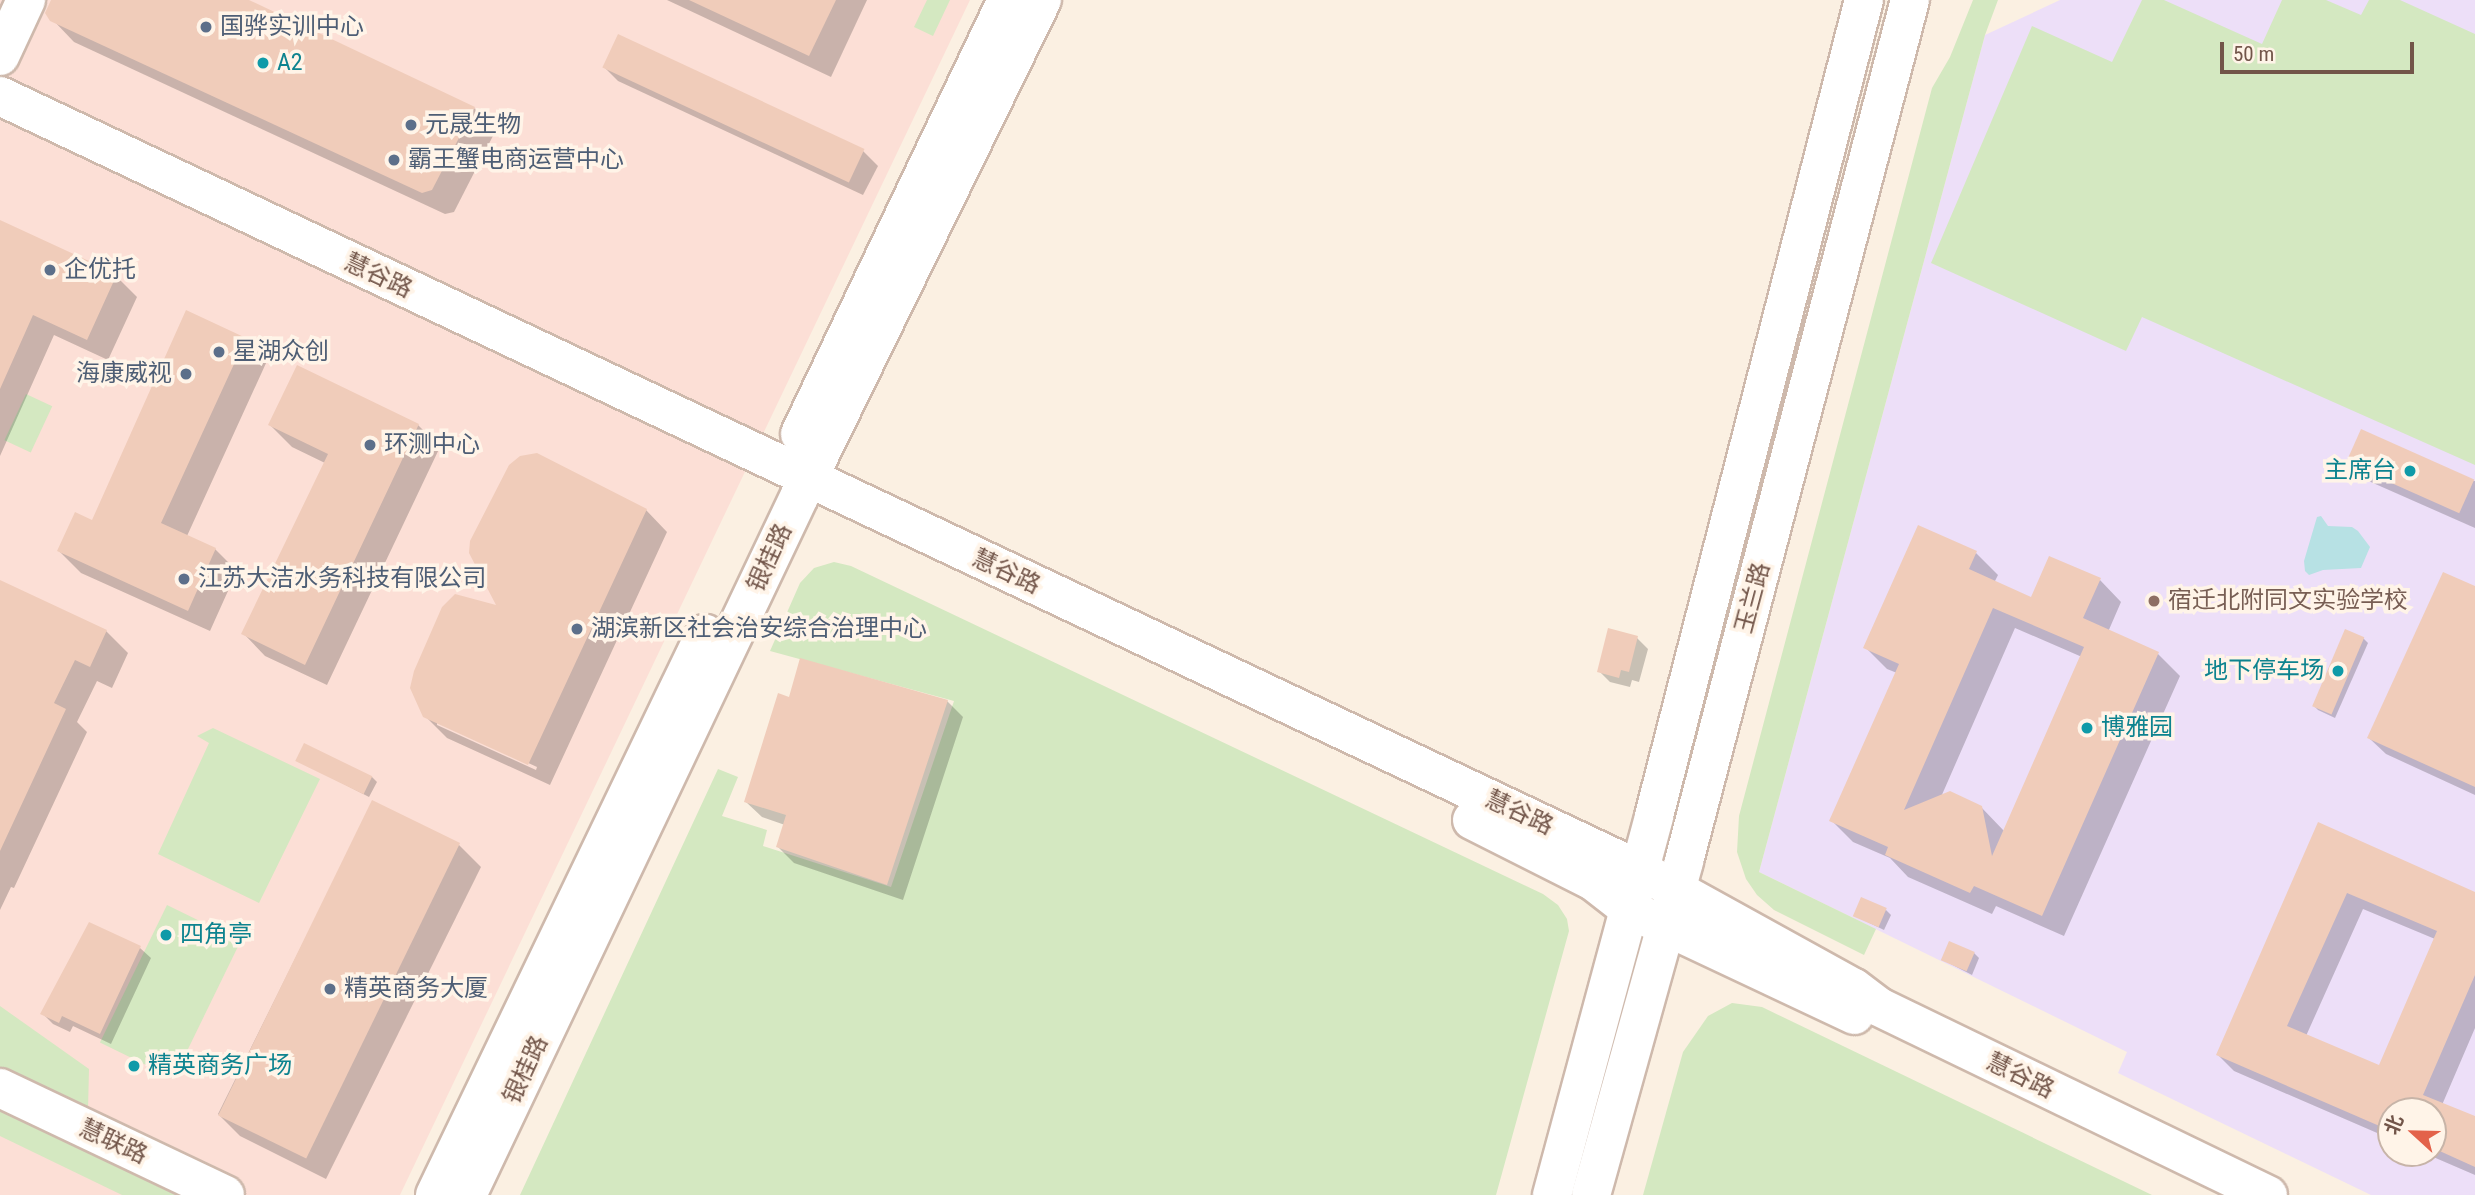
<!DOCTYPE html>
<html>
<head>
<meta charset="utf-8">
<style>
  body { margin:0 }
  #map { position:relative; width:2475px; height:1195px; overflow:hidden; background:#fbf0e2; font-family:"Roboto Condensed","Noto Sans SC",sans-serif }
  div>[style] { position:absolute }
  .commercial>* { inset:0; background:#fcdfd6 }
  .education>* { inset:0; background:#eddff8 }
  .green>* { inset:0; background:#d4e8c1; transform-origin:0 0 }
  .water>* { inset:0; background:#b7e1e4 }
  .shadow>* { inset:0; background:#0003 }
  .building>* { inset:0; background:#f0ccba; transform-origin:0 0 }
  .roads { filter:drop-shadow(2px 0 #ceb9ac) drop-shadow(-2px 0 #ceb9ac) drop-shadow(0 2px #ceb9ac) drop-shadow(0 -2px #ceb9ac) }
  .minor>* { height:38px; margin:-19px; padding:0 19px; transform-origin:19px; border-radius:19px; background:#fff }
  .dots>* { width:19px; height:19px; translate:-50% -50%; box-sizing:border-box; border:4px solid #fff4e8; border-radius:50% }
  span { translate:-50% -50%; white-space:nowrap; text-align:center; line-height:1.15; -webkit-text-stroke:7px #fff4e8; paint-order:stroke }
  .service-label { font-size:24px; color:#4e5e75 }
  .left { translate:0 -50%; text-align:left }
  .right { translate:-100% -50%; text-align:right }
  .culture-label { font-size:24px; color:#0d838f }
  .street-label { font-size:24px; color:#725549 }
  .education-label { font-size:24px; color:#785e54 }
  .north { position:absolute; left:2377px; top:1097px; width:70px; height:70px; box-sizing:border-box; background:#fff4e8; border:2px solid #c7b4a8; border-radius:50%; rotate:292deg; font-size:19px; font-weight:700; line-height:28px; text-align:center; color:#725549 }
  .north::after { content:''; display:block; margin:auto; width:24px; height:32px; background:#e3624a; clip-path:polygon(50% 0,100% 100%,50% 72%,0 100%) }
  .scale { position:absolute; left:2220px; top:42px; width:194px; height:32px; box-sizing:border-box; border:4px solid #725549; border-top:0; padding-left:9px; font-size:21px; line-height:24px; white-space:nowrap; color:#725549; -webkit-text-stroke:5px #fff4e8; paint-order:stroke }
</style>
</head>
<body>
<div id="map">
  <div class="commercial">
    <i style="clip-path:polygon(0 0,970px 0,400px 1195px,0 1195px)"></i>
  </div>
  <div class="education">
    <i style="clip-path:polygon(evenodd,2060px 0,2475px 0,2475px 1195px,2371px 1195px,2118px 1073px,2127px 1052px,1759px 872px,1985px 35px,2060px 0,2391px 1111px,2433px 1111px,2433px 1153px,2391px 1153px,2391px 1111px)"></i>
  </div>
  <div class="green">
    <i style="clip-path:polygon(927px 0,950px 0,933px 36px,914px 27px)"></i>
    <i style="clip-path:polygon(1973px 0,1998px 0,1985px 35px,1759px 872px,1876px 929px,1864px 955px,1774px 910px,1757px 895px,1746px 879px,1737px 852px,1739px 816px,1932px 88px,1950px 57px)"></i>
    <i style="clip-path:polygon(2142px 0,2164px 0,2262px 44px,2282px 0,2326px 0,2361px 15px,2369px 0,2400px 0,2475px 34px,2475px 465px,2142px 317px,2126px 351px,1931px 263px,2032px 26px,2112px 62px)"></i>
    <i style="left:26px;top:394px;width:29px;height:51px;rotate:25deg"></i>
    <i style="clip-path:polygon(834px 562px,851px 566px,1543px 894px,1558px 905px,1567px 919px,1569px 931px,1496px 1195px,520px 1195px,718px 769px,738px 777px,722px 816px,767px 830px,763px 846px,891px 887px,954px 701px,770px 651px,800px 583px,814px 568px)"></i>
    <i style="clip-path:polygon(213px 728px,320px 779px,259px 903px,158px 854px,209px 743px,197px 736px)"></i>
    <i style="left:167px;top:905px;width:82px;height:153px;rotate:26deg"></i>
    <i style="clip-path:polygon(1732px 1003px,1762px 1007px,2152px 1195px,1643px 1195px,1683px 1052px,1708px 1016px)"></i>
    <i style="clip-path:polygon(0 1006px,89px 1069px,88px 1110px,0 1067px)"></i>
    <i style="clip-path:polygon(0 1111px,176px 1195px,122px 1195px,0 1136px)"></i>
  </div>
  <div class="water">
    <i style="clip-path:polygon(2321px 516px,2328px 526px,2352px 527px,2358px 531px,2370px 547px,2361px 568px,2323px 570px,2309px 575px,2305px 571px,2304px 561px,2317px 517px)"></i>
  </div>
  <div class="shadow">
    <i style="clip-path:polygon(53px 0,245px 0,474px 108px,496px 130px,454px 212px,445px 214px,74px 42px,52px 19px)"></i>
    <i style="clip-path:polygon(667px 0,867px 0,831px 77px)"></i>
    <i style="clip-path:polygon(603px 66px,863px 151px,878px 166px,863px 195px,618px 81px)"></i>
    <i style="clip-path:polygon(0 222px,116px 276px,137px 297px,108px 360px,54px 335px,0 456px)"></i>
    <i style="clip-path:polygon(245px 339px,267px 361px,187px 536px,215px 549px,237px 571px,210px 631px,81px 573px,59px 551px,92px 522px)"></i>
    <i style="clip-path:polygon(270px 425px,418px 425px,440px 447px,327px 685px,265px 656px,244px 634px,325px 463px,292px 447px)"></i>
    <i style="clip-path:polygon(2348px 463px,2475px 481px,2475px 528px,2364px 479px)"></i>
    <i style="clip-path:polygon(evenodd,646px 510px,667px 532px,550px 785px,447px 738px,425px 716px,500px 607px,646px 510px,437px 721px,537px 767px,536px 770px,437px 725px,437px 721px)"></i>
    <i style="clip-path:polygon(evenodd,1976px 553px,1998px 575px,1994px 583px,2032px 599px,2100px 580px,2121px 602px,2108px 632px,2158px 654px,2180px 676px,2064px 936px,1996px 906px,1992px 914px,1908px 877px,1890px 858px,1853px 842px,1831px 820px,1897px 673px,1887px 669px,1865px 647px,1976px 553px,2015px 628px,2082px 657px,2005px 832px,1981px 807px,1941px 797px,2015px 628px)"></i>
    <i style="clip-path:polygon(0 582px,106px 631px,128px 653px,112px 688px,97px 681px,77px 722px,87px 732px,14px 888px,11px 887px,0 910px)"></i>
    <i style="clip-path:polygon(2475px 588px,2475px 795px,2386px 754px,2369px 738px)"></i>
    <i style="clip-path:polygon(1637px 638px,1648px 649px,1639px 682px,1632px 680px,1630px 687px,1610px 682px,1599px 671px)"></i>
    <i style="clip-path:polygon(2363px 638px,2368px 643px,2335px 718px,2318px 710px,2313px 705px)"></i>
    <i style="clip-path:polygon(790px 699px,947px 701px,963px 717px,903px 900px,794px 863px,778px 847px,785px 825px,762px 817px,746px 802px)"></i>
    <i style="clip-path:polygon(297px 760px,372px 777px,377px 782px,369px 797px)"></i>
    <i style="clip-path:polygon(373px 802px,459px 845px,481px 867px,326px 1179px,240px 1136px,218px 1114px)"></i>
    <i style="clip-path:polygon(evenodd,2319px 825px,2475px 895px,2475px 1028px,2442px 1105px,2475px 1118px,2475px 1175px,2424px 1153px,2433px 1153px,2433px 1111px,2391px 1111px,2391px 1139px,2234px 1071px,2218px 1055px,2319px 825px,2363px 909px,2435px 939px,2379px 1068px,2306px 1036px,2363px 909px)"></i>
    <i style="clip-path:polygon(1886px 910px,1891px 915px,1884px 930px,1855px 916px)"></i>
    <i style="clip-path:polygon(89px 924px,140px 948px,151px 958px,111px 1044px,73px 1026px,70px 1032px,53px 1024px,42px 1013px)"></i>
    <i style="clip-path:polygon(1974px 953px,1979px 958px,1972px 975px,1943px 960px)"></i>
  </div>
  <div class="building">
    <i style="clip-path:polygon(51px 0,249px 0,475px 107px,432px 190px,422px 193px,50px 21px,45px 13px)"></i>
    <i style="clip-path:polygon(689px 0,836px 0,809px 56px)"></i>
    <i style="left:618px;top:34px;width:272px;height:37px;rotate:25deg"></i>
    <i style="clip-path:polygon(0 220px,117px 274px,87px 340px,33px 315px,0 389px)"></i>
    <i style="clip-path:polygon(186px 310px,246px 338px,161px 523px,216px 548px,188px 611px,57px 551px,75px 512px,92px 520px)"></i>
    <i style="clip-path:polygon(297px 365px,419px 424px,305px 665px,241px 634px,328px 454px,268px 425px)"></i>
    <i style="left:2361px;top:429px;width:124px;height:37px;rotate:24deg"></i>
    <i style="clip-path:polygon(537px 453px,647px 509px,528px 765px,423px 717px,410px 688px,414px 671px,442px 607px,455px 594px,496px 605px,469px 553px,470px 541px,509px 465px,520px 456px)"></i>
    <i style="clip-path:polygon(evenodd,1918px 525px,1977px 551px,1969px 569px,2031px 597px,2049px 556px,2101px 578px,2083px 618px,2159px 652px,2042px 916px,1974px 886px,1970px 893px,1885px 855px,1888px 847px,1829px 821px,1899px 664px,1863px 648px,1918px 525px,1993px 608px,2084px 647px,1992px 856px,1982px 806px,1950px 791px,1904px 810px,1993px 608px)"></i>
    <i style="clip-path:polygon(2443px 572px,2475px 586px,2475px 787px,2367px 738px)"></i>
    <i style="clip-path:polygon(0 580px,107px 630px,90px 667px,75px 660px,54px 703px,66px 709px,0 851px)"></i>
    <i style="clip-path:polygon(1608px 628px,1638px 636px,1629px 672px,1621px 670px,1619px 678px,1597px 672px)"></i>
    <i style="left:2345px;top:629px;width:21px;height:84px;rotate:23deg"></i>
    <i style="clip-path:polygon(800px 658px,948px 700px,887px 885px,776px 847px,786px 815px,744px 802px,778px 693px,789px 697px)"></i>
    <i style="left:304px;top:743px;width:76px;height:20px;rotate:26deg"></i>
    <i style="left:372px;top:800px;width:98px;height:351px;rotate:26deg"></i>
    <i style="clip-path:polygon(evenodd,2318px 822px,2475px 892px,2475px 975px,2423px 1095px,2475px 1116px,2475px 1167px,2433px 1148px,2433px 1111px,2391px 1111px,2391px 1131px,2216px 1055px,2318px 822px,2347px 893px,2437px 931px,2379px 1065px,2287px 1026px,2347px 893px)"></i>
    <i style="left:1861px;top:897px;width:28px;height:21px;rotate:23deg"></i>
    <i style="clip-path:polygon(89px 922px,141px 946px,100px 1034px,62px 1016px,59px 1023px,40px 1014px)"></i>
    <i style="left:1949px;top:941px;width:28px;height:21px;rotate:23deg"></i>
  </div>
  <div class="roads">
    <div class="minor">
      <i style="left:0;top:56px;width:62px;rotate:-65.1deg"></i>
      <i style="left:0;top:96px;width:1813px;rotate:25.27deg"></i>
      <i style="left:1640px;top:870px;width:244px;rotate:28.9deg"></i>
      <i style="left:1854px;top:988px;width:31px;rotate:37deg"></i>
      <i style="left:1879px;top:1007px;width:432px;rotate:25.8deg"></i>
      <i style="left:800px;top:434px;width:481px;rotate:-64.5deg"></i>
      <i style="left:1472px;top:820px;width:136px;rotate:26.8deg"></i>
      <i style="left:1593px;top:881px;width:46px;rotate:37.9deg"></i>
      <i style="left:1629px;top:909px;width:249px;rotate:25.2deg"></i>
      <i style="left:0;top:1088px;width:249px;rotate:25.4deg"></i>
      <i style="left:435px;top:1195px;width:623px;rotate:-64.3deg"></i>
      <i style="left:467px;top:1195px;width:775px;rotate:-64.56deg"></i>
      <i style="left:800px;top:495px;width:551px;rotate:-63.95deg"></i>
      <i style="left:1552px;top:1195px;width:392px;rotate:-74.9deg"></i>
      <i style="left:1654px;top:816px;width:843px;rotate:-75.57deg"></i>
      <i style="left:1591px;top:1195px;width:347px;rotate:-74.4deg"></i>
      <i style="left:1684px;top:861px;width:890px;rotate:-75.29deg"></i>
    </div>
  </div>
  <div class="dots">
    <i style="left:206px;top:27px;background:#5c6f8a"></i>
    <i style="left:263px;top:63px;background:#0f9aa8"></i>
    <i style="left:411px;top:125px;background:#5c6f8a"></i>
    <i style="left:394px;top:160px;background:#5c6f8a"></i>
    <i style="left:50px;top:270px;background:#5c6f8a"></i>
    <i style="left:219px;top:352px;background:#5c6f8a"></i>
    <i style="left:186px;top:374px;background:#5c6f8a"></i>
    <i style="left:370px;top:445px;background:#5c6f8a"></i>
    <i style="left:2410px;top:471px;background:#0f9aa8"></i>
    <i style="left:184px;top:579px;background:#5c6f8a"></i>
    <i style="left:2154px;top:601px;background:#8d6e63"></i>
    <i style="left:577px;top:629px;background:#5c6f8a"></i>
    <i style="left:2338px;top:671px;background:#0f9aa8"></i>
    <i style="left:2087px;top:728px;background:#0f9aa8"></i>
    <i style="left:166px;top:935px;background:#0f9aa8"></i>
    <i style="left:330px;top:989px;background:#5c6f8a"></i>
    <i style="left:134px;top:1066px;background:#0f9aa8"></i>
  </div>
  <div class="service-label">
    <span class="left" style="left:220px;top:27px">国骅实训中心</span>
    <span class="left" style="left:425px;top:125px">元晟生物</span>
    <span class="left" style="left:408px;top:160px">霸王蟹电商运营中心</span>
    <span class="left" style="left:64px;top:270px">企优托</span>
    <span class="left" style="left:233px;top:352px">星湖众创</span>
    <span class="right" style="left:172px;top:374px">海康威视</span>
    <span class="left" style="left:384px;top:445px">环测中心</span>
    <span class="left" style="left:198px;top:579px">江苏大洁水务科技有限公司</span>
    <span class="left" style="left:591px;top:629px">湖滨新区社会治安综合治理中心</span>
    <span class="left" style="left:344px;top:989px">精英商务大厦</span>
  </div>
  <div class="culture-label">
    <span class="left" style="left:277px;top:63px">A2</span>
    <span class="right" style="left:2396px;top:471px">主席台</span>
    <span class="right" style="left:2324px;top:671px">地下停车场</span>
    <span class="left" style="left:2101px;top:728px">博雅园</span>
    <span class="left" style="left:180px;top:935px">四角亭</span>
    <span class="left" style="left:148px;top:1066px">精英商务广场</span>
  </div>
  <div class="street-label">
    <span style="left:378px;top:276px;rotate:25deg">慧谷路</span>
    <span style="left:770px;top:558px;rotate:-65deg">银桂路</span>
    <span style="left:1006px;top:572px;rotate:25deg">慧谷路</span>
    <span style="left:1753px;top:598px;rotate:-75deg">玉兰路</span>
    <span style="left:1519px;top:813px;rotate:25deg">慧谷路</span>
    <span style="left:526px;top:1070px;rotate:-65deg">银桂路</span>
    <span style="left:2020px;top:1076px;rotate:26deg">慧谷路</span>
    <span style="left:113px;top:1142px;rotate:25deg">慧联路</span>
  </div>
  <div class="education-label">
    <span class="left" style="left:2168px;top:601px">宿迁北附同文实验学校</span>
  </div>
  <div class="north">北</div>
  <div class="scale">50 m</div>
</div>
</body>
</html>
